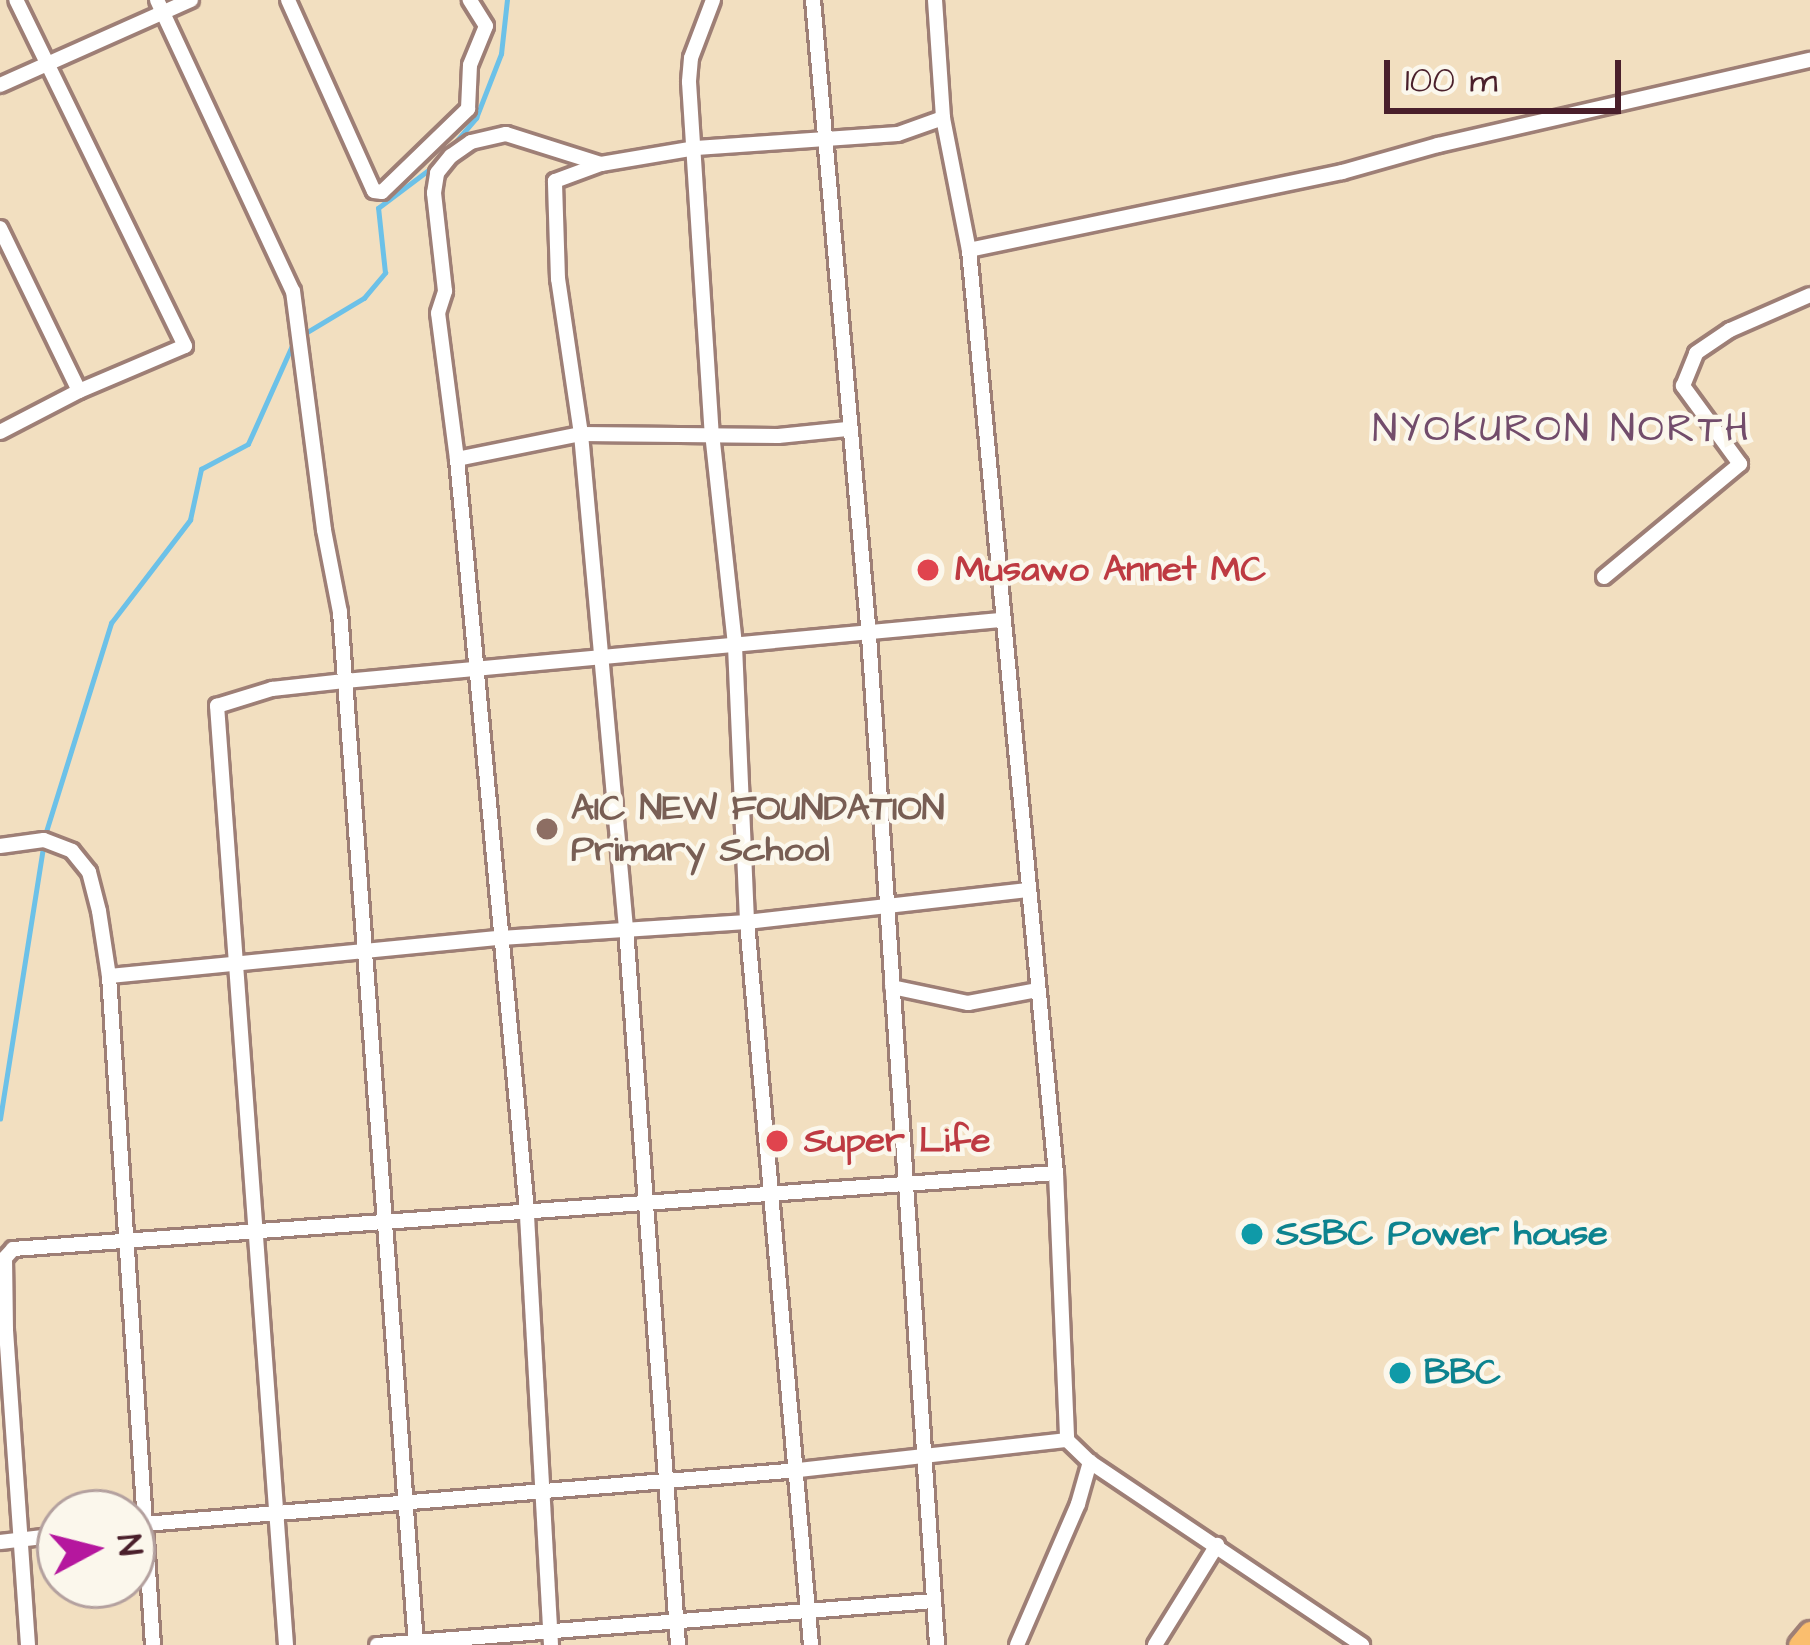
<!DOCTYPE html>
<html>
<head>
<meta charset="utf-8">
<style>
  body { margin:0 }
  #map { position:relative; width:1810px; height:1645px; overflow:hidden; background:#f2dfc0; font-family:"Architects Daughter",sans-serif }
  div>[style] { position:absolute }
  .stream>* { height:4.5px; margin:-2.25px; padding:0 2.25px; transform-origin:2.25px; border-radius:2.25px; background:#6cc1e8 }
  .roads { filter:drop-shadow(3px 0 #9e7f76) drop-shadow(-3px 0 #9e7f76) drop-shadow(0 3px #9e7f76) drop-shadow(0 -3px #9e7f76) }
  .minor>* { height:14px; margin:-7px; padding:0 7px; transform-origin:7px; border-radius:7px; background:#fff }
  .primary>* { height:21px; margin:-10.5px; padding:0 10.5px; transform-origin:10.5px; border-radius:10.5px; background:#fabe6e }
  .dots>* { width:33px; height:33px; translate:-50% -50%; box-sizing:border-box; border:6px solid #fbf7ec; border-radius:50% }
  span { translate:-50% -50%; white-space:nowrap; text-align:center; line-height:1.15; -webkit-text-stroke:9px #fbf7ec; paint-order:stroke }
  .health-label { font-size:36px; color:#be3a42; font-weight:700 }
  .left { translate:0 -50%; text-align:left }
  .education-label { font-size:36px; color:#785e54; font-weight:700 }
  .culture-label { font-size:36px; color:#0d838f; font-weight:700 }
  .neighbourhood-label { font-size:39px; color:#724c6b; letter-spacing:3px }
  .north { position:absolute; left:36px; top:1489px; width:120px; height:120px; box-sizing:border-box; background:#fbf7ec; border:3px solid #b4a19f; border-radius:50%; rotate:83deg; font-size:33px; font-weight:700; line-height:48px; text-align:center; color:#4a1f2b }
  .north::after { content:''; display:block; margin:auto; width:42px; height:54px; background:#b5179e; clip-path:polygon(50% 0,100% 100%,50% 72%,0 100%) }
  .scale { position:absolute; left:1384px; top:60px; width:237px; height:54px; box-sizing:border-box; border:6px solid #4a1f2b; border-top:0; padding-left:15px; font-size:36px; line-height:42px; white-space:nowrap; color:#4a1f2b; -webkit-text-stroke:9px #fbf7ec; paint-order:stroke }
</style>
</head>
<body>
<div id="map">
  <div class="stream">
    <i style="left:447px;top:152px;width:45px;rotate:-49.5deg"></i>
    <i style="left:476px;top:118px;width:69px;rotate:-68.7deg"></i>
    <i style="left:501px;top:54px;width:54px;rotate:-83.7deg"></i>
    <i style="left:304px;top:334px;width:70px;rotate:-31deg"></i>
    <i style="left:364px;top:298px;width:33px;rotate:-50deg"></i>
    <i style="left:385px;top:273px;width:65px;rotate:-96.1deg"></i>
    <i style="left:378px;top:208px;width:71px;rotate:-37deg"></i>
    <i style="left:45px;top:835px;width:222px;rotate:-72.7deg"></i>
    <i style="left:111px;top:623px;width:130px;rotate:-52.5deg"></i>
    <i style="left:190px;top:520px;width:52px;rotate:-77.8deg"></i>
    <i style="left:201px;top:469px;width:53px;rotate:-28deg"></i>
    <i style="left:248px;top:444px;width:113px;rotate:-65.9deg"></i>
    <i style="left:0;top:1119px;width:276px;rotate:-81deg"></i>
  </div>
  <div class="roads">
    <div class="minor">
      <i style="left:157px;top:0;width:321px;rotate:65deg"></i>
      <i style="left:293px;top:291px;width:241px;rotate:82.6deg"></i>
      <i style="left:324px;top:530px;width:84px;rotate:79deg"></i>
      <i style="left:340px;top:612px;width:1036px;rotate:85.79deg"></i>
      <i style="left:288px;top:0;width:209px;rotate:65.8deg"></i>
      <i style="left:374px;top:191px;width:8px;rotate:7deg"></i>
      <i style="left:382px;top:192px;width:120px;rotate:-44deg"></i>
      <i style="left:468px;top:109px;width:44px;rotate:-87.4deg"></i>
      <i style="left:470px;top:65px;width:42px;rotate:-67.7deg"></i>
      <i style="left:486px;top:26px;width:31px;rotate:-122deg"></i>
      <i style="left:713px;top:0;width:62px;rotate:110.8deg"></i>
      <i style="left:691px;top:58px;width:24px;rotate:95deg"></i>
      <i style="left:689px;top:82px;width:352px;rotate:86.3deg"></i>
      <i style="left:712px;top:433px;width:214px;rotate:83.8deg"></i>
      <i style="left:735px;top:646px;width:276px;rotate:87.5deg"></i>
      <i style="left:747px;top:922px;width:726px;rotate:84.94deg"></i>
      <i style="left:813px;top:0;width:638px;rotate:84.97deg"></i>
      <i style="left:869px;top:636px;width:1011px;rotate:86.14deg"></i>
      <i style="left:935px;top:0;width:118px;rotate:86.1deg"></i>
      <i style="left:943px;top:118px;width:135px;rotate:78.9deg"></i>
      <i style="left:969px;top:250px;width:927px;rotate:84.62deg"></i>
      <i style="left:1056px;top:1173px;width:267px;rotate:87.6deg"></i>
      <i style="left:1067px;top:1440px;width:32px;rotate:44deg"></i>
      <i style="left:1090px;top:1462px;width:328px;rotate:33.9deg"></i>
      <i style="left:0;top:85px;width:209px;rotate:-24deg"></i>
      <i style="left:0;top:228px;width:181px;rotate:64.1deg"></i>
      <i style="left:969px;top:250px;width:381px;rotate:-11.8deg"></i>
      <i style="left:1342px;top:172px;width:100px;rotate:-15.7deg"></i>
      <i style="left:1438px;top:145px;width:382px;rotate:-12.9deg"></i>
      <i style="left:847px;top:429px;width:69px;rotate:174.2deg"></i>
      <i style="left:778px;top:436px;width:197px;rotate:-179.4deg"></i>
      <i style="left:581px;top:434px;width:157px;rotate:-98.4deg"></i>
      <i style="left:558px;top:279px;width:98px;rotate:-91.8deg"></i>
      <i style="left:555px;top:181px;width:49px;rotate:-20.3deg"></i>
      <i style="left:601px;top:164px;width:96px;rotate:-9.6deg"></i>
      <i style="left:696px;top:148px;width:202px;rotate:-4deg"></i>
      <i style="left:898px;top:134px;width:48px;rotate:-19.6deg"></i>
      <i style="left:0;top:432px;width:89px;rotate:-27.4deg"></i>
      <i style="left:79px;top:391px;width:115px;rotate:-23deg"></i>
      <i style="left:185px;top:346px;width:385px;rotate:-116deg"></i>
      <i style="left:457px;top:459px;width:126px;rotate:-11.4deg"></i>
      <i style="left:581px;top:434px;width:496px;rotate:84.8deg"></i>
      <i style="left:626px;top:928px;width:719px;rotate:85.85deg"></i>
      <i style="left:1604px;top:577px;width:177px;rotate:-39.7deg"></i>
      <i style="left:1740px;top:464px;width:97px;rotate:-126.2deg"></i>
      <i style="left:1683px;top:386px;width:35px;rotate:-68deg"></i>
      <i style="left:1696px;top:353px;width:41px;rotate:-34.1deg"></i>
      <i style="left:1730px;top:330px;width:87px;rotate:-23.6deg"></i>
      <i style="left:0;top:846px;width:44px;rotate:-7.8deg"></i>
      <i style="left:44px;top:840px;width:30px;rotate:21deg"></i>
      <i style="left:72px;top:851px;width:27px;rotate:51deg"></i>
      <i style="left:89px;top:872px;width:40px;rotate:75.6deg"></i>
      <i style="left:99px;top:911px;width:66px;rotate:81.3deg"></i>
      <i style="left:109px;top:976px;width:670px;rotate:86.24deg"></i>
      <i style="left:109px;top:976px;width:393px;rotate:-5.6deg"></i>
      <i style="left:500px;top:938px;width:248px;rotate:-3.7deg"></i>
      <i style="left:747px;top:922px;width:282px;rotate:-6.5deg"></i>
      <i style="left:892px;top:987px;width:78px;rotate:11.9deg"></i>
      <i style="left:968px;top:1003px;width:70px;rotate:-10.7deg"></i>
      <i style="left:132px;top:1525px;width:669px;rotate:-4.71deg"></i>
      <i style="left:799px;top:1470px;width:270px;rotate:-6.4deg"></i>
      <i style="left:0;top:1542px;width:60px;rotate:-6.7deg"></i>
      <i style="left:28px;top:1645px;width:316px;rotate:-94deg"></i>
      <i style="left:6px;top:1330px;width:72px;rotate:-90.8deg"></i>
      <i style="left:5px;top:1258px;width:12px;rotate:-48deg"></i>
      <i style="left:13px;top:1249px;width:1046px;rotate:-4.17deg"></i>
      <i style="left:286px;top:1645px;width:942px;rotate:-94.2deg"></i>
      <i style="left:217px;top:706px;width:58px;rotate:-17.2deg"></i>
      <i style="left:272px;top:689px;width:73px;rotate:-6.3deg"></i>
      <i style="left:345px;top:681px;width:658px;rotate:-5.32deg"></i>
      <i style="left:377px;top:1645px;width:559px;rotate:-4.52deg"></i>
      <i style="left:551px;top:1645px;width:435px;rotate:-93.2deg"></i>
      <i style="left:527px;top:1211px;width:755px;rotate:-95.32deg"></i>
      <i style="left:457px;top:459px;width:147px;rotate:-97.4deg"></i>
      <i style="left:438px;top:313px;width:23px;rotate:-72deg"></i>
      <i style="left:445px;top:291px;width:99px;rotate:-96.4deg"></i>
      <i style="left:434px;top:193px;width:20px;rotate:-81deg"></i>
      <i style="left:437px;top:173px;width:22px;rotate:-51deg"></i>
      <i style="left:451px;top:156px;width:24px;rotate:-35deg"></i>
      <i style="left:471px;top:142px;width:36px;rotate:-13deg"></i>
      <i style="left:506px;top:134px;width:100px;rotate:17.5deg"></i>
      <i style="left:1017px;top:1645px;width:154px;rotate:-66.6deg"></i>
      <i style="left:1078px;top:1504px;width:44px;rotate:-74.1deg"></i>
      <i style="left:1155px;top:1645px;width:118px;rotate:-58.2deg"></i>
    </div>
    <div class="primary">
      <i style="left:1799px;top:1645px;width:17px;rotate:-50deg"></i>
    </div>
  </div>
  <div class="dots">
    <i style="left:928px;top:570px;background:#e0444e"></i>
    <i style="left:547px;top:829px;background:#8d6e63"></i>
    <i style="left:777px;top:1141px;background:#e0444e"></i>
    <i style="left:1252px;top:1234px;background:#0f9aa8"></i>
    <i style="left:1400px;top:1373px;background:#0f9aa8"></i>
  </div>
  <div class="health-label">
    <span class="left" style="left:955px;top:570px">Musawo Annet MC</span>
    <span class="left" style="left:804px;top:1141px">Super Life</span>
  </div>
  <div class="education-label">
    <span class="left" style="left:571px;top:829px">AIC NEW FOUNDATION<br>Primary School</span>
  </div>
  <div class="culture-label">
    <span class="left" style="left:1276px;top:1234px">SSBC Power house</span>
    <span class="left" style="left:1424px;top:1373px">BBC</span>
  </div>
  <div class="neighbourhood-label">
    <span style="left:1562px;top:430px">NYOKURON NORTH</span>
  </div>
  <div class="north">N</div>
  <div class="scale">100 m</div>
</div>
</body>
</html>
